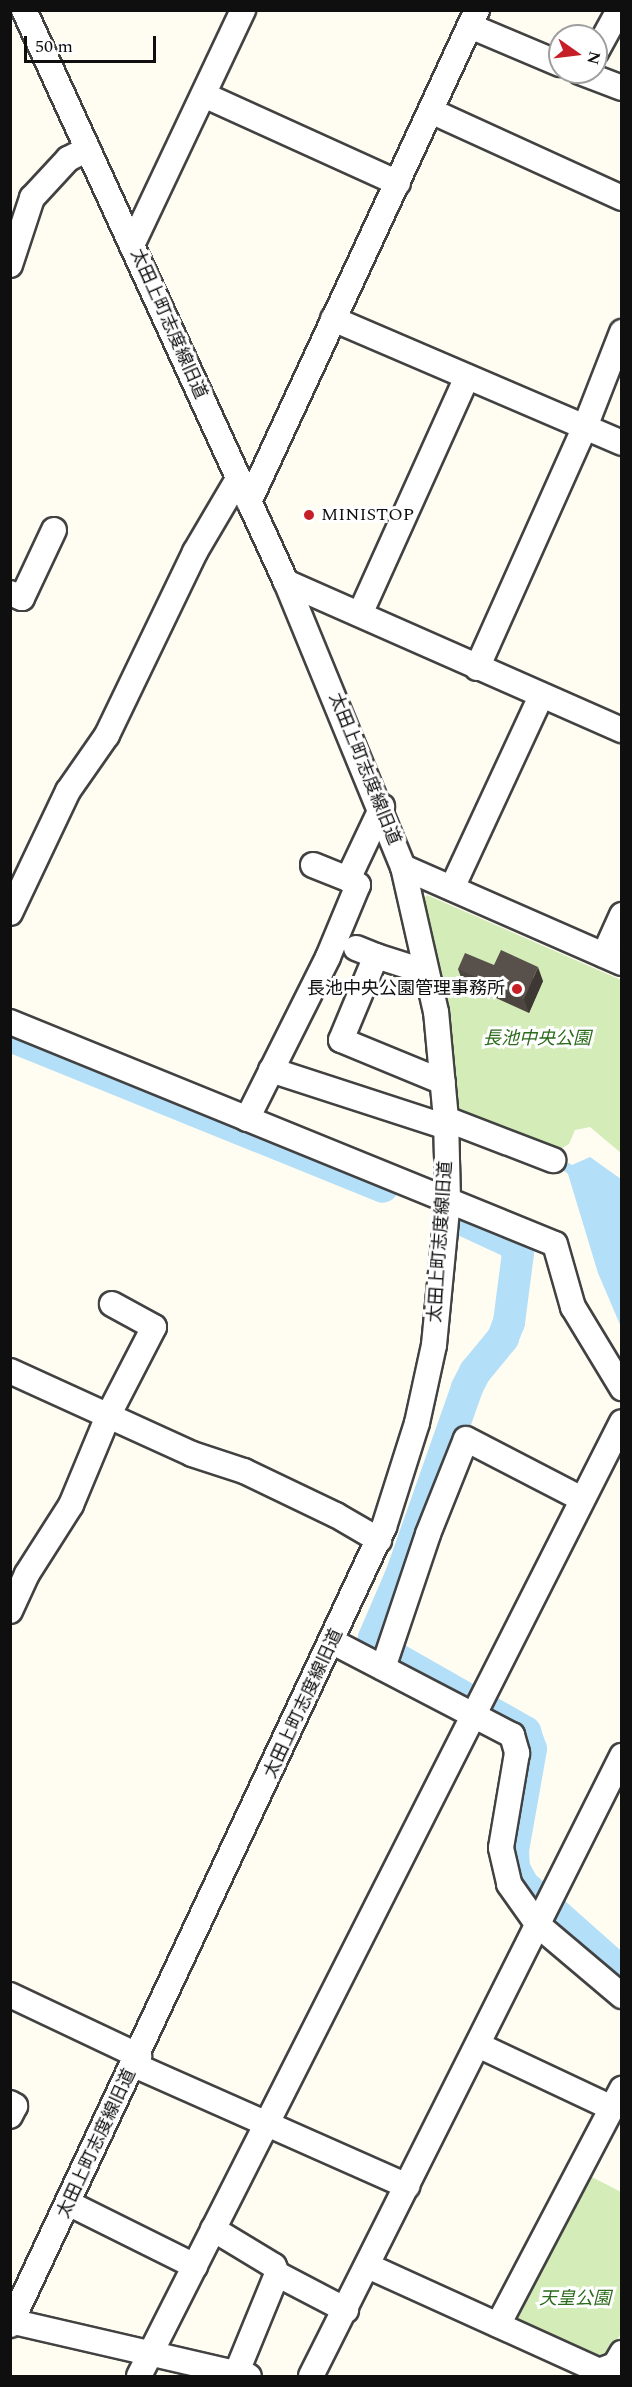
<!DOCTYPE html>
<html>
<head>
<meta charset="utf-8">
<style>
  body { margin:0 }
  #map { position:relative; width:632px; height:2387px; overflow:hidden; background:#fffcf1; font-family:Spectral,"Noto Sans JP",serif }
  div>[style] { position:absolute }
  .green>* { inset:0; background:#d3ecb8 }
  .water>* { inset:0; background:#b3dff9 }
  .river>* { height:32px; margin:-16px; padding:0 16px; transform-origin:16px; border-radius:16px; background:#b3dff9 }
  .roads { filter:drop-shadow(2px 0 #424242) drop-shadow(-2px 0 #424242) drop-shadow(0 2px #424242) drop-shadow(0 -2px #424242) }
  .minor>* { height:24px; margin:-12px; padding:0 12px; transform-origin:12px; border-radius:12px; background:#fff }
  .wall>* { inset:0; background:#4c4540 }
  .shaded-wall>* { inset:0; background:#3e3834 }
  .building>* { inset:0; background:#58504b }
  .dots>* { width:16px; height:16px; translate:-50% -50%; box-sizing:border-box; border:3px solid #fff; border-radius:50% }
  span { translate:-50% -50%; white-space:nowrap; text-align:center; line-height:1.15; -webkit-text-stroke:6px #fff; paint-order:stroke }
  .street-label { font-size:18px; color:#0f0f0f }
  .poi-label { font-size:18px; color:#0f0f0f }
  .left { translate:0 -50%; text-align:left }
  .right { translate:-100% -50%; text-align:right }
  .park-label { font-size:18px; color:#2b6b1b; font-style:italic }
  .frame { position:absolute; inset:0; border:12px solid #0f0f0f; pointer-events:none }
  .north { position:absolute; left:548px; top:24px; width:60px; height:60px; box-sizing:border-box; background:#fff; border:2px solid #9f9f9f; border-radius:50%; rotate:104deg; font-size:16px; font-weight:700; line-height:24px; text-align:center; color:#0f0f0f }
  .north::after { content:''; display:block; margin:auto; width:21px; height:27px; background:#c71f27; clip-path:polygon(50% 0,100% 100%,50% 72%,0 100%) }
  .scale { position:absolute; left:24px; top:36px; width:132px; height:27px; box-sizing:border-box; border:3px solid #0f0f0f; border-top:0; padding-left:8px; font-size:18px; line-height:21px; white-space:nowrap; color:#0f0f0f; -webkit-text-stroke:4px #fff; paint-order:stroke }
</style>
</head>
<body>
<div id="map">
  <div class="green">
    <i style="clip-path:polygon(427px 895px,621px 980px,621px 1153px,590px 1127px,575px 1130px,569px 1144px,550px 1155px,459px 1118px,446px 997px,424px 899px)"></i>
    <i style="clip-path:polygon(588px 2175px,621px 2192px,621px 2333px,606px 2360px,594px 2360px,514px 2324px,511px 2317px)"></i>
  </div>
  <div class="water">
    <i style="clip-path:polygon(590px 1157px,621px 1179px,621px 1327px,598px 1273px,568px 1174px,562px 1169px,565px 1161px,572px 1165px)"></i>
  </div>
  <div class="river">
    <i style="left:10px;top:1036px;width:402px;rotate:22deg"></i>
    <i style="left:461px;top:1219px;width:57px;rotate:24.8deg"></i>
    <i style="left:513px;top:1243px;width:11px;rotate:63deg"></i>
    <i style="left:518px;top:1253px;width:70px;rotate:97.4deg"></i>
    <i style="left:509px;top:1322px;width:17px;rotate:111deg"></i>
    <i style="left:503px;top:1338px;width:44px;rotate:129.5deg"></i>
    <i style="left:475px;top:1372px;width:18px;rotate:117deg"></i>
    <i style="left:467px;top:1388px;width:198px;rotate:109.4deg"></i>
    <i style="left:401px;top:1575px;width:69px;rotate:113.2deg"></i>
    <i style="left:374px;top:1638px;width:29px;rotate:44deg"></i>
    <i style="left:395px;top:1658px;width:150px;rotate:29.6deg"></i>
    <i style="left:525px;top:1732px;width:18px;rotate:71deg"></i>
    <i style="left:531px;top:1749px;width:103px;rotate:100.1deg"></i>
    <i style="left:513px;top:1850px;width:18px;rotate:87deg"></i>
    <i style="left:514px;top:1868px;width:19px;rotate:62deg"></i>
    <i style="left:523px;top:1885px;width:132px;rotate:41.6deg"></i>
    <i style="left:621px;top:2376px;width:1px"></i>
  </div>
  <div class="roads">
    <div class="minor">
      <i style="left:470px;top:26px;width:98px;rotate:22.9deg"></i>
      <i style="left:596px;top:52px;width:48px;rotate:-61.3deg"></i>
      <i style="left:580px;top:72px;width:45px;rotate:20.9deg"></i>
      <i style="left:204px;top:95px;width:213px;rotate:24.4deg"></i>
      <i style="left:431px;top:111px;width:210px;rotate:24.5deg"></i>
      <i style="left:132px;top:245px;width:260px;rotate:-64.7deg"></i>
      <i style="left:10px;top:265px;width:71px;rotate:-71.8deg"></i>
      <i style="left:32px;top:198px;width:53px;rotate:-47.3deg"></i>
      <i style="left:68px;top:159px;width:22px;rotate:-27deg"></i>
      <i style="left:333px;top:319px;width:314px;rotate:23.2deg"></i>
      <i style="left:249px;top:502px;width:542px;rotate:-65.14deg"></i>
      <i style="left:286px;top:582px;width:367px;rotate:23.8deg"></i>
      <i style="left:10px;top:593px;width:13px;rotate:23deg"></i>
      <i style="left:22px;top:598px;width:75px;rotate:-64.8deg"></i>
      <i style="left:360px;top:614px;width:260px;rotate:-65.7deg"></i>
      <i style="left:477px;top:668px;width:264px;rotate:-65.9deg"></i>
      <i style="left:585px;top:427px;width:102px;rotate:-68.7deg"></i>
      <i style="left:313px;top:865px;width:38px;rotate:22deg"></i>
      <i style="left:348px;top:879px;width:80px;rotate:-64.7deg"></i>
      <i style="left:403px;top:867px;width:239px;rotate:23.7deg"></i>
      <i style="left:452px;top:888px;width:212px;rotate:-65.1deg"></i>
      <i style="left:10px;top:913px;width:135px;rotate:-64.6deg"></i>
      <i style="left:68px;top:791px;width:68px;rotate:-55.1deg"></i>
      <i style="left:107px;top:735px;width:203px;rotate:-64.3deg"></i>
      <i style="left:195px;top:552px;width:85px;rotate:-59.5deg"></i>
      <i style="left:356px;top:948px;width:22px;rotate:22deg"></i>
      <i style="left:604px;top:955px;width:44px;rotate:-65.8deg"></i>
      <i style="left:426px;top:972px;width:52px;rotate:-162.3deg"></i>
      <i style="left:376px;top:956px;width:91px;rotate:112.6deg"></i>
      <i style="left:341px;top:1040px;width:110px;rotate:22.4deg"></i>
      <i style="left:10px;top:1022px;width:588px;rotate:22.16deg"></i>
      <i style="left:555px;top:1244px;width:66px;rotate:74.1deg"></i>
      <i style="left:573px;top:1307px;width:95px;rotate:58.8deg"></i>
      <i style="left:271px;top:1070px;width:184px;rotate:18deg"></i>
      <i style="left:247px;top:1119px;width:181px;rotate:-63.4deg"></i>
      <i style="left:328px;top:957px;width:78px;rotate:-67.4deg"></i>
      <i style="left:358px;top:885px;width:12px;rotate:-149deg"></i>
      <i style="left:446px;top:1119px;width:115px;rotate:21deg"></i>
      <i style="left:10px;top:1371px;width:200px;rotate:24.5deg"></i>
      <i style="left:192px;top:1454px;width:55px;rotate:18.1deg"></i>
      <i style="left:244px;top:1471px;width:102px;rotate:25.6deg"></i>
      <i style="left:336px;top:1515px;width:50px;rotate:30.2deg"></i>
      <i style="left:10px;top:1611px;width:41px;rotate:-65.3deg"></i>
      <i style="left:27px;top:1574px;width:82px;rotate:-57.5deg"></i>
      <i style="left:71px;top:1505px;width:96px;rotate:-67.4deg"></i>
      <i style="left:108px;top:1416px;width:100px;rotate:-62.7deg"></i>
      <i style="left:154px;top:1327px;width:48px;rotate:-151.3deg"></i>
      <i style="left:333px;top:1642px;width:202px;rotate:27.5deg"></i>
      <i style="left:512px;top:1735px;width:19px;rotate:74deg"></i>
      <i style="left:517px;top:1753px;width:96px;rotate:99.6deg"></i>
      <i style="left:501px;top:1848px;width:37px;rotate:77deg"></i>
      <i style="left:509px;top:1884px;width:50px;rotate:54.7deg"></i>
      <i style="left:538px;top:1925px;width:110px;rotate:40.2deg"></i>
      <i style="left:383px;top:1668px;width:141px;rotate:-71.4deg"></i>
      <i style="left:428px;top:1534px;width:102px;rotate:-68.2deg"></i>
      <i style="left:466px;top:1439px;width:128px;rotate:27.4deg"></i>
      <i style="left:10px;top:1995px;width:143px;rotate:25.3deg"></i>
      <i style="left:478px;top:2045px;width:148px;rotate:25.2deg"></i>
      <i style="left:134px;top:2065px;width:299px;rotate:23.9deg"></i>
      <i style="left:10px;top:2103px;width:6px;rotate:31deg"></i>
      <i style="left:15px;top:2106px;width:11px;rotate:117deg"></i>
      <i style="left:68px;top:2203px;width:142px;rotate:26.4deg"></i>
      <i style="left:213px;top:2229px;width:71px;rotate:31.2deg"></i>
      <i style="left:274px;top:2266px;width:9px;rotate:69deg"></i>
      <i style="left:277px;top:2274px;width:108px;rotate:112.3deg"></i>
      <i style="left:368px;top:2266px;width:254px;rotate:24.4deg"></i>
      <i style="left:599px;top:2371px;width:17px;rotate:-21deg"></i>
      <i style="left:615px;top:2365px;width:14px;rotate:-60deg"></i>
      <i style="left:277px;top:2274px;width:78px;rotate:27.6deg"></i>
      <i style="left:10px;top:2321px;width:245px;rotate:13deg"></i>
      <i style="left:10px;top:2325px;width:881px;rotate:-64.89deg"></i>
      <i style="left:384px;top:1527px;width:109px;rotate:-72.4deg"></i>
      <i style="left:417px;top:1423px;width:80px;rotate:-77.7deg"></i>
      <i style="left:434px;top:1345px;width:146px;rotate:-84.5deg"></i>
      <i style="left:448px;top:1200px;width:81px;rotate:-91.4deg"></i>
      <i style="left:446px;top:1119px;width:107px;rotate:-95.3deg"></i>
      <i style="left:436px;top:1012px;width:149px;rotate:-102.8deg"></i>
      <i style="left:403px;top:867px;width:308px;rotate:-112.3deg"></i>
      <i style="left:286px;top:582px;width:629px;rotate:-114.61deg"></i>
      <i style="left:498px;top:2325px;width:267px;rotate:-62.3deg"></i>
      <i style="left:139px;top:2376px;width:1069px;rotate:-63.15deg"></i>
      <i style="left:311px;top:2376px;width:694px;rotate:-63.36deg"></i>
    </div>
  </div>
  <div class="wall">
    <i style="clip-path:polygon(494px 965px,543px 981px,529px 1013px,463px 983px,458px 969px)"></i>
  </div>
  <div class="shaded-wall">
    <i style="clip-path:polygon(538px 967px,543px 981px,529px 1013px,524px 999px)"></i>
  </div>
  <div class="building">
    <i style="clip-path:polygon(501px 950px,538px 967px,524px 999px,458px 969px,465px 953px,494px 965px)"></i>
  </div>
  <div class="dots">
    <i style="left:309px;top:515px;background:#c71f27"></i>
    <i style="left:517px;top:989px;background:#c71f27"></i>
  </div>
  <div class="street-label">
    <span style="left:168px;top:324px;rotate:66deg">太田上町志度線旧道</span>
    <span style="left:364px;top:769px;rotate:68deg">太田上町志度線旧道</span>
    <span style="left:441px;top:1242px;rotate:-86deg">太田上町志度線旧道</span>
    <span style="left:304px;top:1704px;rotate:-65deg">太田上町志度線旧道</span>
    <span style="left:97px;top:2144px;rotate:-65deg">太田上町志度線旧道</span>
  </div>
  <div class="poi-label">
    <span class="left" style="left:321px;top:515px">MINISTOP</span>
    <span class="right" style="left:505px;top:989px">長池中央公園管理事務所</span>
  </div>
  <div class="park-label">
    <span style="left:537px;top:1039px">長池中央公園</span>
    <span style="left:575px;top:2299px">天皇公園</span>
  </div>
  <div class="frame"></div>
  <div class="north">N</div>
  <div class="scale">50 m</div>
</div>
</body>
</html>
